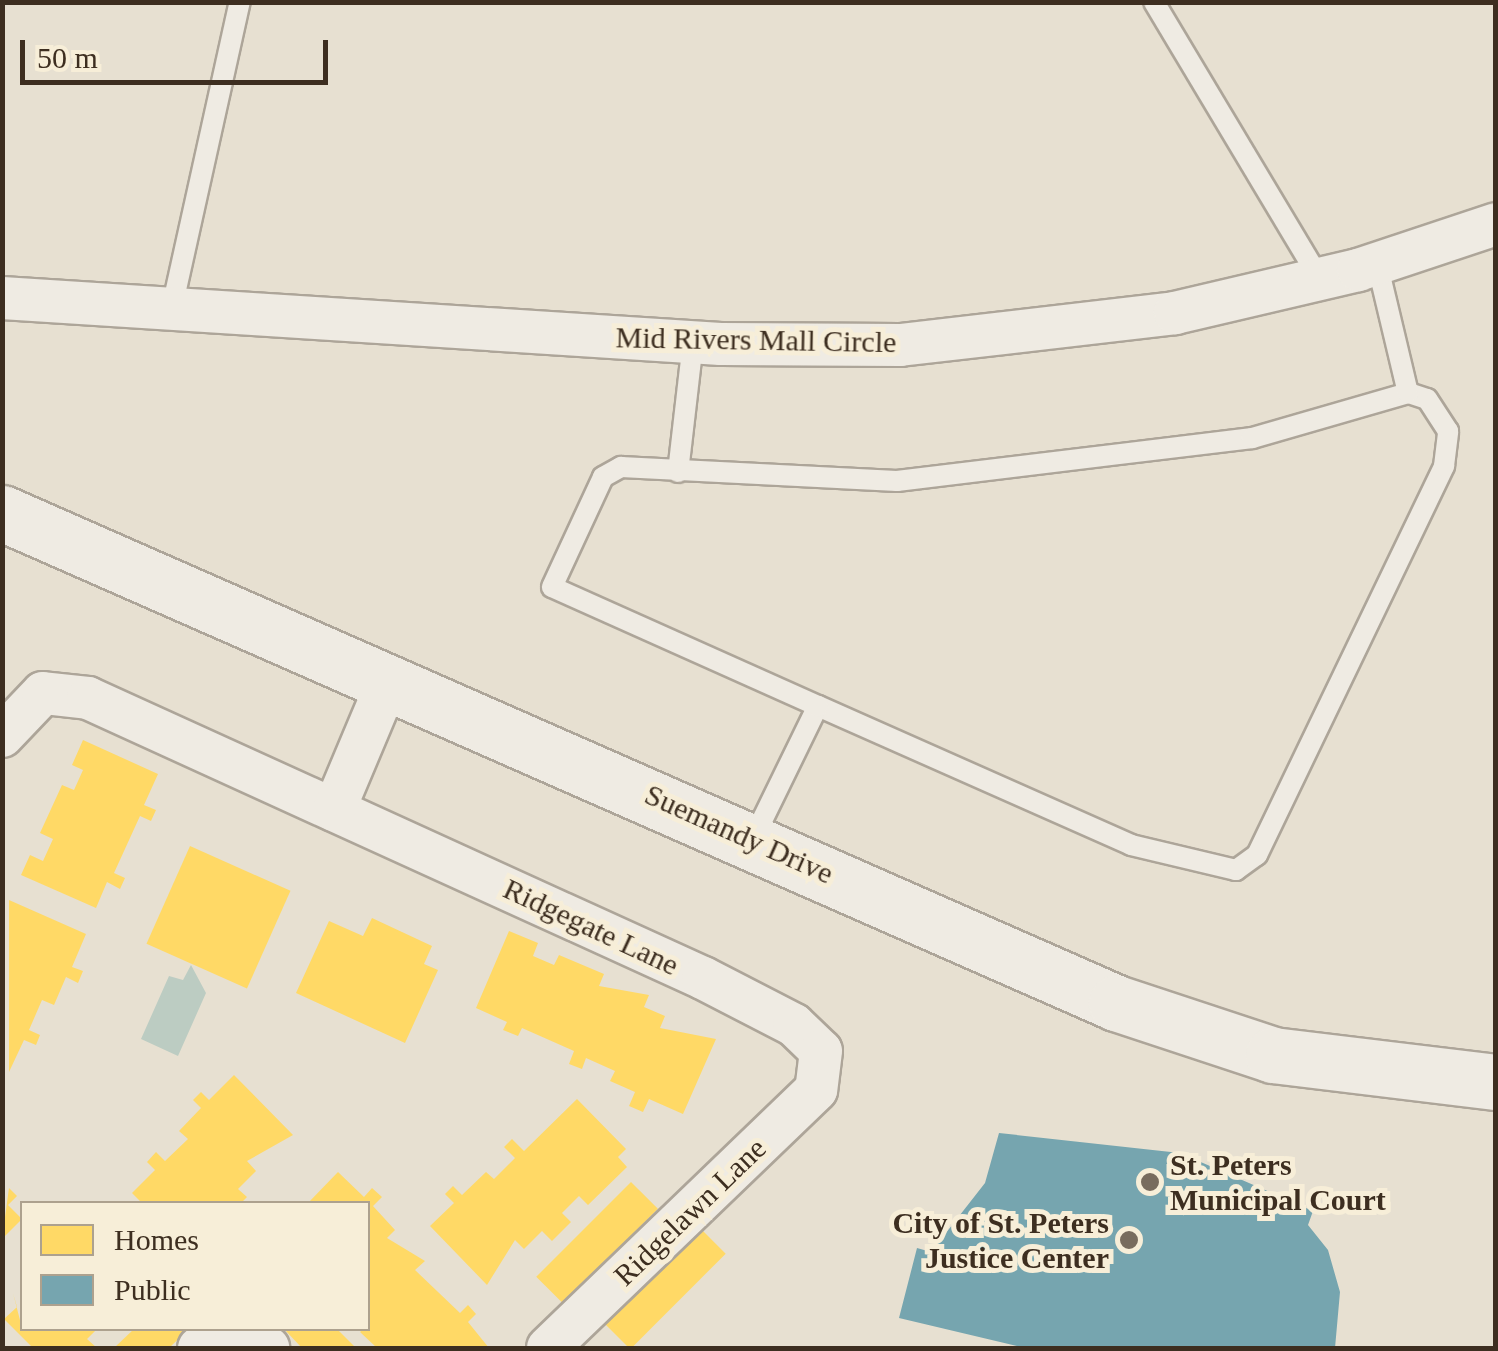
<!DOCTYPE html>
<html>
<head>
<meta charset="utf-8">
<style>
  body { margin:0 }
  #map { position:relative; width:1498px; height:1351px; overflow:hidden; background:#e7e0d1; font-family:"Times New Roman",serif }
  div>[style] { position:absolute }
  .water>* { inset:0; background:#bcccc2 }
  .homes>* { inset:0; background:#ffd966; transform-origin:0 0 }
  .public>* { inset:0; background:#76a5af }
  .roads { filter:drop-shadow(2px 0 #ada599) drop-shadow(-2px 0 #ada599) drop-shadow(0 2px #ada599) drop-shadow(0 -2px #ada599) }
  .lane>* { height:20px; margin:-10px; padding:0 10px; transform-origin:10px; border-radius:10px; background:#efebe3 }
  .street>* { height:42px; margin:-21px; padding:0 21px; transform-origin:21px; border-radius:21px; background:#efebe3 }
  .secondary>* { height:55px; margin:-27.5px; padding:0 27.5px; transform-origin:27.5px; border-radius:27.5px; background:#efebe3 }
  .dots>* { width:28px; height:28px; translate:-50% -50%; box-sizing:border-box; border:5px solid #f7eed8; border-radius:50% }
  span { translate:-50% -50%; white-space:nowrap; text-align:center; line-height:1.15; -webkit-text-stroke:10px #f7eed8; paint-order:stroke }
  .street-label { font-size:30px; color:#3d2e20 }
  .poi-label { font-size:30px; color:#3d2e20; font-weight:700 }
  .left { translate:0 -50%; text-align:left }
  .right { translate:-100% -50%; text-align:right }
  .frame { position:absolute; inset:0; border:5px solid #3d2e20; pointer-events:none }
  .legend { position:absolute; left:20px; top:1201px; width:350px; height:130px; box-sizing:border-box; background:#f7eed8; border:2px solid #ada18e; margin:0; padding:12px 18px; list-style:none; font-size:30px; color:#3d2e20 }
  .legend li { display:flex; align-items:center; gap:20px; height:50px }
  .legend b { width:50px; border:2px solid #ada18e }
  .scale { position:absolute; left:20px; top:40px; width:308px; height:45px; box-sizing:border-box; border:5px solid #3d2e20; border-top:0; padding-left:12px; font-size:30px; line-height:35px; white-space:nowrap; color:#3d2e20; -webkit-text-stroke:8px #f7eed8; paint-order:stroke }
</style>
</head>
<body>
<div id="map">
  <div class="water">
    <i style="clip-path:polygon(191px 965px,206px 993px,178px 1056px,141px 1039px,169px 976px,183px 980px)"></i>
  </div>
  <div class="homes">
    <i style="clip-path:polygon(83px 740px,158px 774px,144px 805px,156px 810px,151px 821px,140px 816px,114px 873px,125px 878px,120px 889px,107px 882px,96px 908px,21px 875px,30px 855px,43px 861px,53px 839px,40px 833px,62px 785px,74px 790px,83px 770px,72px 765px)"></i>
    <i style="left:190px;top:846px;width:110px;height:107px;rotate:24deg"></i>
    <i style="clip-path:polygon(9px 900px,86px 934px,72px 967px,83px 971px,78px 983px,66px 977px,54px 1005px,42px 1000px,29px 1030px,40px 1035px,36px 1045px,24px 1040px,9px 1072px)"></i>
    <i style="clip-path:polygon(372px 918px,432px 946px,424px 964px,438px 970px,405px 1043px,296px 993px,329px 921px,363px 936px)"></i>
    <i style="clip-path:polygon(509px 931px,538px 943px,533px 956px,554px 965px,559px 955px,604px 974px,599px 986px,649px 995px,644px 1007px,665px 1016px,660px 1028px,716px 1039px,683px 1114px,649px 1099px,643px 1112px,629px 1106px,635px 1092px,610px 1081px,615px 1071px,586px 1058px,582px 1069px,569px 1064px,574px 1051px,522px 1028px,518px 1036px,503px 1030px,507px 1022px,476px 1008px)"></i>
    <i style="clip-path:polygon(234px 1075px,293px 1135px,247px 1161px,256px 1171px,238px 1189px,247px 1197px,240px 1204px,143px 1204px,132px 1193px,155px 1170px,147px 1162px,156px 1152px,165px 1161px,188px 1139px,179px 1131px,201px 1108px,193px 1100px,201px 1092px,209px 1100px)"></i>
    <i style="clip-path:polygon(577px 1099px,626px 1149px,618px 1157px,627px 1167px,588px 1205px,579px 1196px,562px 1213px,571px 1222px,552px 1241px,542px 1231px,524px 1249px,515px 1240px,487px 1285px,430px 1226px,454px 1203px,445px 1194px,453px 1186px,462px 1195px,486px 1172px,494px 1179px,515px 1158px,504px 1147px,512px 1139px,524px 1151px)"></i>
    <i style="clip-path:polygon(338px 1172px,364px 1197px,372px 1188px,382px 1197px,373px 1206px,395px 1230px,387px 1238px,425px 1261px,415px 1270px,460px 1313px,468px 1305px,476px 1314px,468px 1322px,489px 1348px,377px 1348px,360px 1332px,370px 1322px,368px 1204px,307px 1204px)"></i>
    <i style="left:631px;top:1182px;width:38px;height:134px;rotate:45deg"></i>
    <i style="clip-path:polygon(9px 1188px,17px 1196px,8px 1205px,22px 1219px,2px 1239px)"></i>
    <i style="left:696px;top:1224px;width:42px;height:135px;rotate:45deg"></i>
    <i style="clip-path:polygon(13px 1293px,22px 1328px,98px 1328px,87px 1339px,97px 1348px,33px 1348px,4px 1319px,17px 1307px)"></i>
    <i style="clip-path:polygon(135px 1328px,190px 1328px,169px 1348px,114px 1348px)"></i>
    <i style="clip-path:polygon(283px 1328px,336px 1328px,356px 1348px,302px 1348px)"></i>
  </div>
  <div class="public">
    <i style="clip-path:polygon(999px 1133px,1180px 1153px,1313px 1211px,1308px 1225px,1328px 1250px,1340px 1292px,1335px 1348px,1025px 1348px,899px 1318px,917px 1248px,931px 1252px,985px 1183px)"></i>
  </div>
  <div class="roads">
    <div class="lane">
      <i style="left:1154px;top:2px;width:323px;rotate:59.1deg"></i>
      <i style="left:171px;top:312px;width:318px;rotate:-77.5deg"></i>
      <i style="left:678px;top:472px;width:131px;rotate:-83.4deg"></i>
      <i style="left:818px;top:706px;width:342px;rotate:23.9deg"></i>
      <i style="left:1131px;top:845px;width:108px;rotate:13.4deg"></i>
      <i style="left:1236px;top:870px;width:26px;rotate:-36deg"></i>
      <i style="left:1257px;top:855px;width:432px;rotate:-64.3deg"></i>
      <i style="left:1444px;top:466px;width:35px;rotate:-83deg"></i>
      <i style="left:1448px;top:431px;width:38px;rotate:-123deg"></i>
      <i style="left:1427px;top:399px;width:20px;rotate:-162deg"></i>
      <i style="left:753px;top:839px;width:148px;rotate:-64deg"></i>
      <i style="left:818px;top:706px;width:291px;rotate:-155.9deg"></i>
      <i style="left:552px;top:587px;width:121px;rotate:-65.1deg"></i>
      <i style="left:603px;top:477px;width:21px;rotate:-29deg"></i>
      <i style="left:621px;top:467px;width:276px;rotate:2.9deg"></i>
      <i style="left:897px;top:481px;width:358px;rotate:-6.9deg"></i>
      <i style="left:1252px;top:438px;width:162px;rotate:-16.1deg"></i>
      <i style="left:1408px;top:393px;width:134px;rotate:-103.4deg"></i>
    </div>
    <div class="street">
      <i style="left:2px;top:298px;width:720px;rotate:3.66deg"></i>
      <i style="left:721px;top:344px;width:179px;rotate:0.3deg"></i>
      <i style="left:900px;top:345px;width:277px;rotate:-6.6deg"></i>
      <i style="left:1175px;top:313px;width:188px;rotate:-13.2deg"></i>
      <i style="left:1358px;top:270px;width:145px;rotate:-18.4deg"></i>
      <i style="left:2px;top:736px;width:59px;rotate:-46.4deg"></i>
      <i style="left:43px;top:693px;width:45px;rotate:6.3deg"></i>
      <i style="left:88px;top:698px;width:676px;rotate:24.48deg"></i>
      <i style="left:703px;top:978px;width:102px;rotate:27.3deg"></i>
      <i style="left:794px;top:1025px;width:37px;rotate:44deg"></i>
      <i style="left:821px;top:1051px;width:39px;rotate:97deg"></i>
      <i style="left:816px;top:1090px;width:372px;rotate:136.1deg"></i>
      <i style="left:334px;top:810px;width:144px;rotate:-67.2deg"></i>
      <i style="left:199px;top:1348px;width:41px;rotate:-25.9deg"></i>
      <i style="left:236px;top:1330px;width:37px;rotate:29deg"></i>
    </div>
    <div class="secondary">
      <i style="left:2px;top:513px;width:1217px;rotate:23.74deg"></i>
      <i style="left:1116px;top:1003px;width:165px;rotate:18.3deg"></i>
      <i style="left:1273px;top:1055px;width:225px;rotate:6.9deg"></i>
    </div>
  </div>
  <div class="dots">
    <i style="left:1150px;top:1182px;background:#786c5e"></i>
    <i style="left:1129px;top:1240px;background:#786c5e"></i>
  </div>
  <div class="street-label">
    <span style="left:756px;top:340px;rotate:1deg">Mid Rivers Mall Circle</span>
    <span style="left:739px;top:834px;rotate:24deg">Suemandy Drive</span>
    <span style="left:591px;top:927px;rotate:25deg">Ridgegate Lane</span>
    <span style="left:690px;top:1212px;rotate:-44deg">Ridgelawn Lane</span>
  </div>
  <div class="poi-label">
    <span class="left" style="left:1170px;top:1182px">St. Peters<br>Municipal Court</span>
    <span class="right" style="left:1109px;top:1240px">City of St. Peters<br>Justice Center</span>
  </div>
  <div class="frame"></div>
  <ul class="legend">
  <li><b style="height:28px;background:#ffd966"></b>Homes</li>
  <li><b style="height:28px;background:#76a5af"></b>Public</li>
  </ul>
  <div class="scale">50 m</div>
</div>
</body>
</html>
